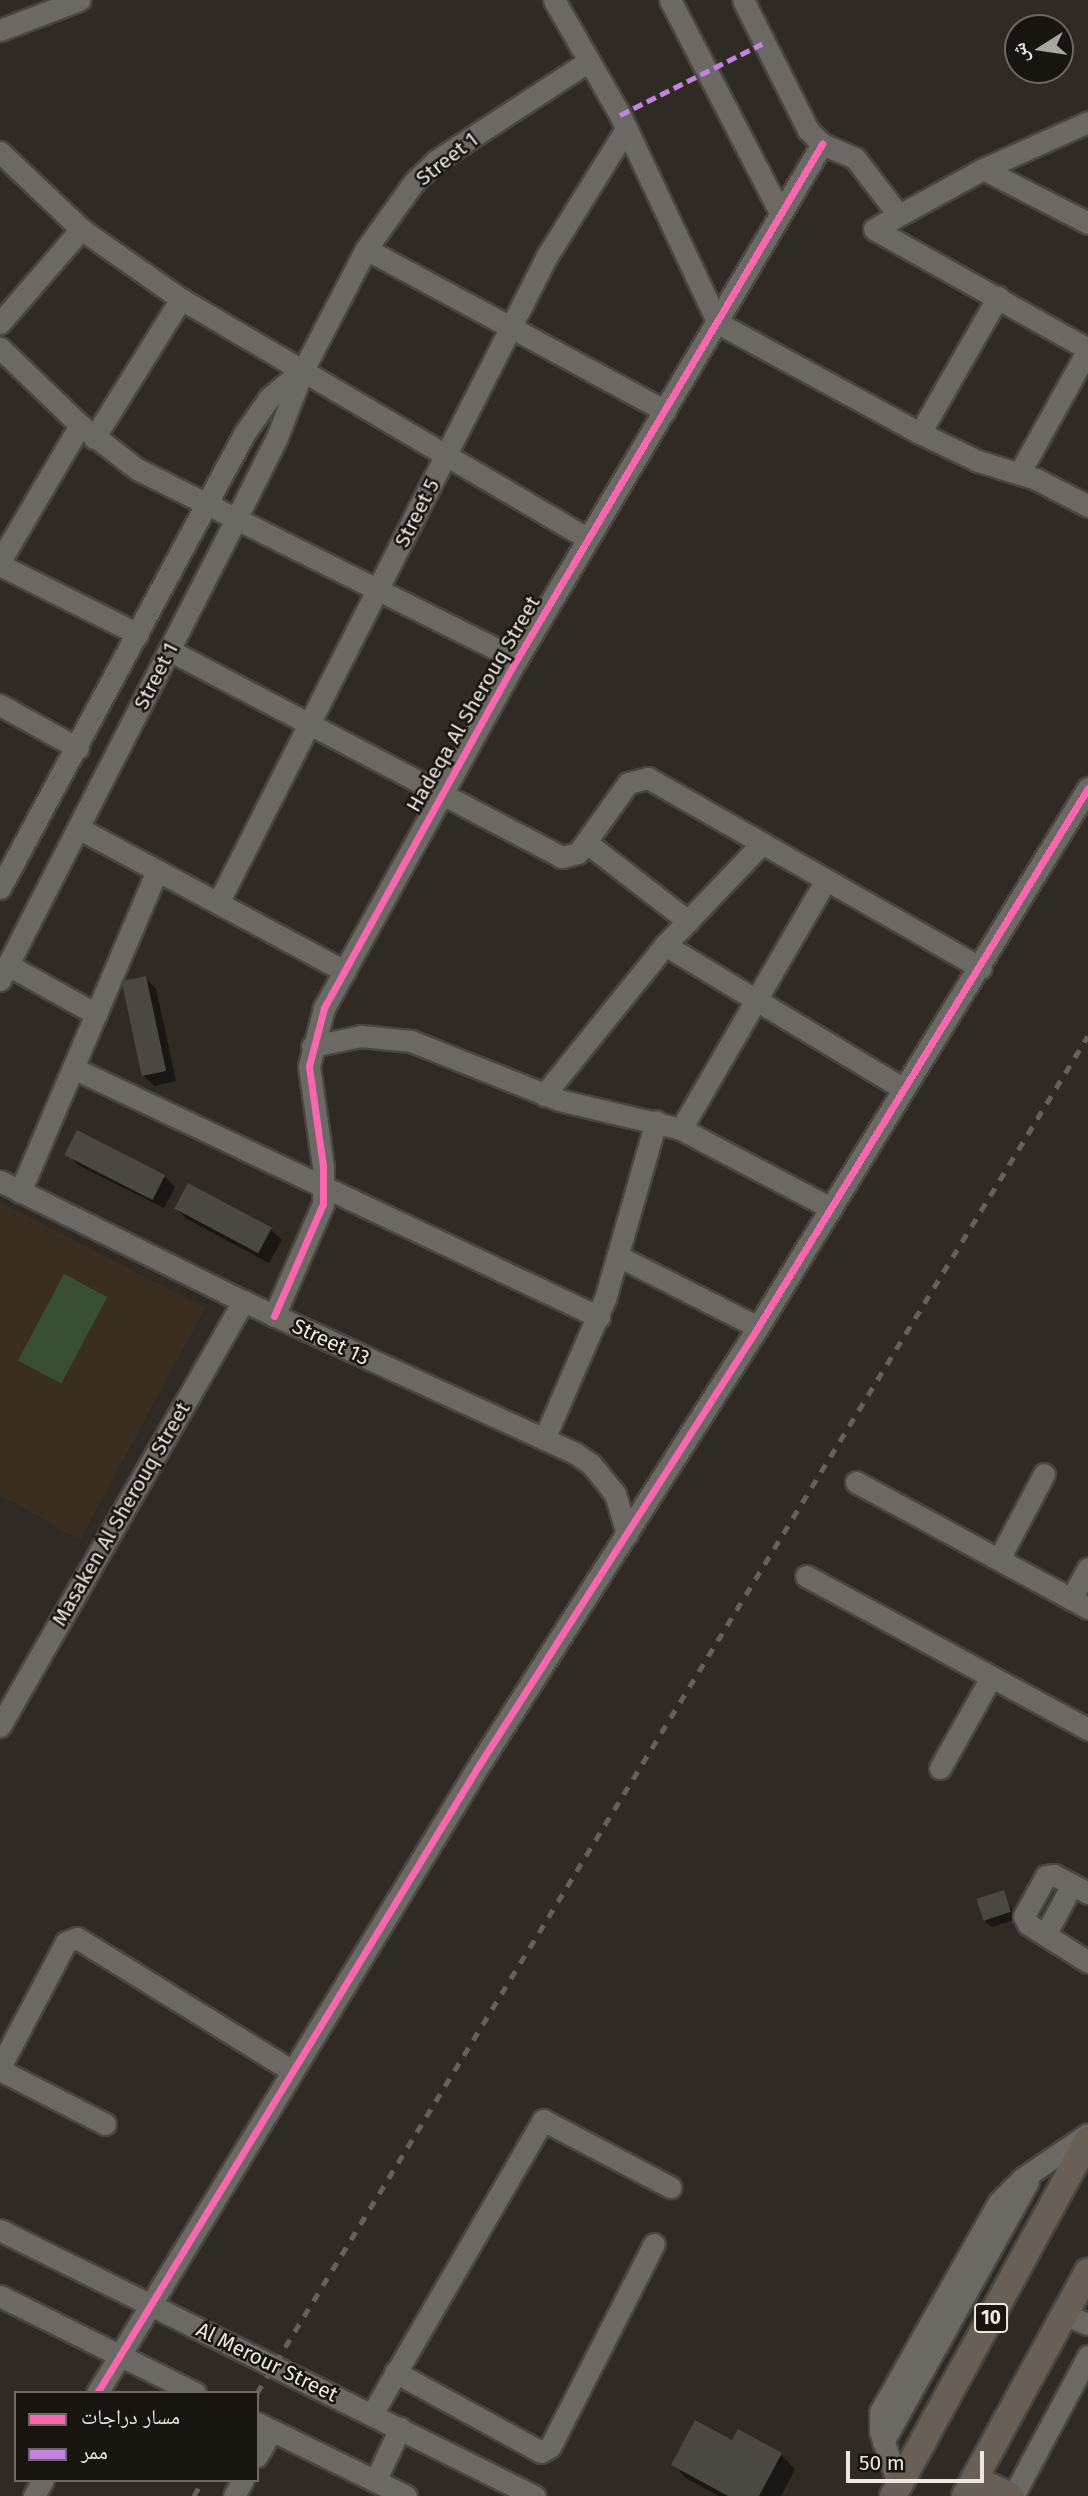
<!DOCTYPE html>
<html>
<head>
<meta charset="utf-8">
<style>
  body { margin:0 }
  #map { position:relative; width:1088px; height:2496px; overflow:hidden; background:#2f2a24; font-family:"Fira Sans","Noto Naskh Arabic",sans-serif }
  div>[style] { position:absolute }
  .built>* { inset:0; background:#3a2e21 }
  .green>* { inset:0; background:#384f36; transform-origin:0 0 }
  .shadow>* { inset:0; background:#0007 }
  .building>* { inset:0; background:#4b4742; transform-origin:0 0 }
  .roads { filter:drop-shadow(2px 0 #4a4540) drop-shadow(-2px 0 #4a4540) drop-shadow(0 2px #4a4540) drop-shadow(0 -2px #4a4540) }
  .minor>* { height:21px; margin:-10.5px; padding:0 10.5px; transform-origin:10.5px; border-radius:10.5px; background:#6c6864 }
  .major>* { height:26px; margin:-13px; padding:0 13px; transform-origin:13px; border-radius:13px; background:#686056 }
  .rail>* { height:5px; margin-top:-2.5px; transform-origin:0; background:repeating-linear-gradient(90deg,#65605b 0 9px,transparent 0 18px) }
  .quiet>* { height:5px; margin-top:-2.5px; transform-origin:0; background:repeating-linear-gradient(90deg,#c483df 0 10px,transparent 0 15px) }
  .cycleway>* { height:7px; margin:-3.5px; padding:0 3.5px; transform-origin:3.5px; border-radius:3.5px; background:#f766af }
  span { translate:-50% -50%; white-space:nowrap; text-align:center; line-height:1.15; -webkit-text-stroke:5px #18140f; paint-order:stroke }
  .shield-label span { padding:2px 5px; background:#18140f; border:2px solid; border-radius:5px; -webkit-text-stroke-width:0 }
  .shield-label { font-size:19px; color:#ede7e0; font-weight:700 }
  .street-label { font-size:21px; color:#ede7e0 }
  .legend { position:absolute; left:14px; top:2391px; width:245px; height:91px; box-sizing:border-box; background:#18140f; border:2px solid #6d6863; margin:0; padding:9px 12px; list-style:none; font-size:21px; color:#ede7e0 }
  .legend li { display:flex; align-items:center; gap:14px; height:35px }
  .legend b { width:35px; border:2px solid #6d6863 }
  .north { position:absolute; left:1004px; top:14px; width:70px; height:70px; box-sizing:border-box; background:#18140f; border:2px solid #6d6863; border-radius:50%; rotate:258deg; font-size:19px; font-weight:700; line-height:28px; text-align:center; color:#ede7e0 }
  .north::after { content:''; display:block; margin:auto; width:24px; height:32px; background:#aaa59e; clip-path:polygon(50% 0,100% 100%,50% 72%,0 100%) }
  .scale { position:absolute; left:846px; top:2451px; width:138px; height:32px; box-sizing:border-box; border:4px solid #ede7e0; border-top:0; padding-left:9px; font-size:21px; line-height:24px; white-space:nowrap; color:#ede7e0; -webkit-text-stroke:5px #18140f; paint-order:stroke }
</style>
</head>
<body>
<div id="map">
  <div class="built">
    <i style="clip-path:polygon(0 1202px,205px 1308px,80px 1540px,0 1495px)"></i>
  </div>
  <div class="green">
    <i style="left:64px;top:1274px;width:49px;height:98px;rotate:28deg"></i>
  </div>
  <div class="shadow">
    <i style="clip-path:polygon(145px 978px,156px 989px,176px 1081px,154px 1086px,144px 1076px)"></i>
    <i style="clip-path:polygon(67px 1154px,164px 1176px,175px 1187px,164px 1208px,78px 1165px)"></i>
    <i style="clip-path:polygon(176px 1208px,271px 1230px,282px 1240px,269px 1263px,187px 1219px)"></i>
    <i style="clip-path:polygon(1003px 1892px,1017px 1919px,992px 1927px,985px 1921px)"></i>
    <i style="clip-path:polygon(732px 2443px,781px 2455px,795px 2469px,781px 2496px,719px 2496px,687px 2479px,673px 2464px)"></i>
  </div>
  <div class="building">
    <i style="left:146px;top:976px;width:97px;height:25px;rotate:78deg"></i>
    <i style="left:77px;top:1130px;width:99px;height:28px;rotate:27deg"></i>
    <i style="left:188px;top:1183px;width:95px;height:29px;rotate:28deg"></i>
    <i style="left:1004px;top:1890px;width:23px;height:29px;rotate:72deg"></i>
    <i style="clip-path:polygon(695px 2420px,732px 2440px,738px 2429px,782px 2453px,759px 2496px,728px 2496px,671px 2465px)"></i>
  </div>
  <div class="roads">
    <div class="minor">
      <i style="left:554px;top:0;width:133px;rotate:60.1deg"></i>
      <i style="left:620px;top:115px;width:230px;rotate:64.8deg"></i>
      <i style="left:718px;top:323px;width:230px;rotate:28.6deg"></i>
      <i style="left:920px;top:433px;width:64px;rotate:25.8deg"></i>
      <i style="left:978px;top:461px;width:61px;rotate:17.2deg"></i>
      <i style="left:1036px;top:479px;width:59px;rotate:27.4deg"></i>
      <i style="left:670px;top:0;width:239px;rotate:62.6deg"></i>
      <i style="left:743px;top:0;width:145px;rotate:63.4deg"></i>
      <i style="left:808px;top:130px;width:20px;rotate:45deg"></i>
      <i style="left:822px;top:144px;width:36px;rotate:23deg"></i>
      <i style="left:855px;top:158px;width:69px;rotate:52.6deg"></i>
      <i style="left:0;top:30px;width:85px;rotate:-20.8deg"></i>
      <i style="left:1088px;top:122px;width:115px;rotate:155.9deg"></i>
      <i style="left:983px;top:169px;width:124px;rotate:151.2deg"></i>
      <i style="left:874px;top:229px;width:245px;rotate:29.3deg"></i>
      <i style="left:0;top:152px;width:112px;rotate:43.5deg"></i>
      <i style="left:81px;top:229px;width:122px;rotate:35deg"></i>
      <i style="left:181px;top:299px;width:472px;rotate:30.5deg"></i>
      <i style="left:983px;top:169px;width:118px;rotate:27.2deg"></i>
      <i style="left:366px;top:249px;width:340px;rotate:28.4deg"></i>
      <i style="left:0;top:323px;width:124px;rotate:-49.2deg"></i>
      <i style="left:0;top:348px;width:111px;rotate:43.9deg"></i>
      <i style="left:80px;top:425px;width:72px;rotate:37.7deg"></i>
      <i style="left:137px;top:469px;width:425px;rotate:26.6deg"></i>
      <i style="left:920px;top:433px;width:157px;rotate:-60.2deg"></i>
      <i style="left:94px;top:438px;width:164px;rotate:-58deg"></i>
      <i style="left:1020px;top:472px;width:140px;rotate:-60.9deg"></i>
      <i style="left:0;top:561px;width:158px;rotate:-59.5deg"></i>
      <i style="left:0;top:565px;width:154px;rotate:26.6deg"></i>
      <i style="left:169px;top:650px;width:444px;rotate:27.8deg"></i>
      <i style="left:562px;top:857px;width:16px;rotate:-14deg"></i>
      <i style="left:578px;top:853px;width:86px;rotate:-54.5deg"></i>
      <i style="left:628px;top:783px;width:21px;rotate:-14deg"></i>
      <i style="left:648px;top:778px;width:383px;rotate:29.7deg"></i>
      <i style="left:0;top:705px;width:89px;rotate:28.9deg"></i>
      <i style="left:78px;top:828px;width:303px;rotate:28.2deg"></i>
      <i style="left:587px;top:843px;width:128px;rotate:37.7deg"></i>
      <i style="left:0;top:888px;width:515px;rotate:-61.74deg"></i>
      <i style="left:244px;top:434px;width:44px;rotate:-55.2deg"></i>
      <i style="left:269px;top:398px;width:43px;rotate:-40.3deg"></i>
      <i style="left:218px;top:903px;width:726px;rotate:-63.05deg"></i>
      <i style="left:547px;top:256px;width:150px;rotate:-58.1deg"></i>
      <i style="left:665px;top:945px;width:279px;rotate:31.1deg"></i>
      <i style="left:8px;top:965px;width:101px;rotate:29.1deg"></i>
      <i style="left:0;top:980px;width:516px;rotate:-62.89deg"></i>
      <i style="left:235px;top:521px;width:94px;rotate:-63.4deg"></i>
      <i style="left:277px;top:437px;width:74px;rotate:-68.6deg"></i>
      <i style="left:304px;top:368px;width:134px;rotate:-62.5deg"></i>
      <i style="left:366px;top:249px;width:82px;rotate:-54.4deg"></i>
      <i style="left:414px;top:182px;width:32px;rotate:-44deg"></i>
      <i style="left:437px;top:160px;width:181px;rotate:-33.1deg"></i>
      <i style="left:312px;top:1046px;width:50px;rotate:-11.5deg"></i>
      <i style="left:361px;top:1036px;width:50px;rotate:5.7deg"></i>
      <i style="left:411px;top:1041px;width:159px;rotate:21.7deg"></i>
      <i style="left:559px;top:1100px;width:125px;rotate:13.4deg"></i>
      <i style="left:681px;top:1129px;width:170px;rotate:27.8deg"></i>
      <i style="left:73px;top:1068px;width:582px;rotate:25.33deg"></i>
      <i style="left:544px;top:1095px;width:193px;rotate:-51.1deg"></i>
      <i style="left:665px;top:945px;width:141px;rotate:-46.4deg"></i>
      <i style="left:681px;top:1129px;width:288px;rotate:-59.8deg"></i>
      <i style="left:0;top:1181px;width:271px;rotate:26.3deg"></i>
      <i style="left:243px;top:1301px;width:365px;rotate:24.6deg"></i>
      <i style="left:575px;top:1453px;width:19px;rotate:35deg"></i>
      <i style="left:591px;top:1464px;width:38px;rotate:51deg"></i>
      <i style="left:615px;top:1494px;width:42px;rotate:73.3deg"></i>
      <i style="left:20px;top:1192px;width:349px;rotate:-66.9deg"></i>
      <i style="left:618px;top:1256px;width:157px;rotate:26.9deg"></i>
      <i style="left:274px;top:1316px;width:122px;rotate:-66.4deg"></i>
      <i style="left:323px;top:1204px;width:38px;rotate:-90deg"></i>
      <i style="left:323px;top:1166px;width:101px;rotate:-98deg"></i>
      <i style="left:309px;top:1066px;width:60px;rotate:-75.5deg"></i>
      <i style="left:324px;top:1008px;width:399px;rotate:-61.1deg"></i>
      <i style="left:517px;top:659px;width:599px;rotate:-59.36deg"></i>
      <i style="left:544px;top:1439px;width:153px;rotate:-66.5deg"></i>
      <i style="left:605px;top:1299px;width:185px;rotate:-74deg"></i>
      <i style="left:856px;top:1482px;width:264px;rotate:28.5deg"></i>
      <i style="left:999px;top:1559px;width:96px;rotate:-62.1deg"></i>
      <i style="left:806px;top:1576px;width:321px;rotate:28.5deg"></i>
      <i style="left:1071px;top:1599px;width:35px;rotate:-61deg"></i>
      <i style="left:0;top:1726px;width:490px;rotate:-60.2deg"></i>
      <i style="left:940px;top:1768px;width:104px;rotate:-60.7deg"></i>
      <i style="left:1088px;top:1893px;width:38px;rotate:-152deg"></i>
      <i style="left:1054px;top:1875px;width:8px;rotate:173deg"></i>
      <i style="left:1046px;top:1876px;width:46px;rotate:118.8deg"></i>
      <i style="left:1024px;top:1916px;width:9px;rotate:63deg"></i>
      <i style="left:1028px;top:1924px;width:71px;rotate:32.3deg"></i>
      <i style="left:1045px;top:1935px;width:57px;rotate:-61.6deg"></i>
      <i style="left:0;top:2067px;width:141px;rotate:-62.2deg"></i>
      <i style="left:66px;top:1942px;width:12px;rotate:-20deg"></i>
      <i style="left:77px;top:1938px;width:253px;rotate:31.7deg"></i>
      <i style="left:0;top:2070px;width:118px;rotate:27.2deg"></i>
      <i style="left:0;top:2230px;width:597px;rotate:26.48deg"></i>
      <i style="left:0;top:2296px;width:218px;rotate:26.4deg"></i>
      <i style="left:1064px;top:2314px;width:26px;rotate:23deg"></i>
      <i style="left:395px;top:2372px;width:166px;rotate:28.7deg"></i>
      <i style="left:541px;top:2452px;width:10px;rotate:-29deg"></i>
      <i style="left:550px;top:2447px;width:228px;rotate:-62.9deg"></i>
      <i style="left:97px;top:2393px;width:735px;rotate:-58.69deg"></i>
      <i style="left:479px;top:1765px;width:519px;rotate:-57.5deg"></i>
      <i style="left:758px;top:1327px;width:632px;rotate:-58.52deg"></i>
      <i style="left:372px;top:2414px;width:340px;rotate:-59.8deg"></i>
      <i style="left:543px;top:2120px;width:144px;rotate:27.8deg"></i>
      <i style="left:257px;top:2423px;width:166px;rotate:26.1deg"></i>
      <i style="left:883px;top:2442px;width:298px;rotate:-60.9deg"></i>
      <i style="left:257px;top:2456px;width:30px;rotate:-60deg"></i>
      <i style="left:375px;top:2481px;width:59px;rotate:-64.7deg"></i>
      <i style="left:899px;top:2486px;width:58px;rotate:-109.1deg"></i>
      <i style="left:880px;top:2431px;width:19px;rotate:-90deg"></i>
      <i style="left:880px;top:2412px;width:241px;rotate:-60.5deg"></i>
      <i style="left:999px;top:2202px;width:34px;rotate:-45deg"></i>
      <i style="left:1023px;top:2178px;width:78px;rotate:-34.1deg"></i>
      <i style="left:34px;top:2496px;width:18px;rotate:-61deg"></i>
      <i style="left:234px;top:2496px;width:18px;rotate:-61deg"></i>
      <i style="left:1013px;top:2496px;width:159px;rotate:-61.8deg"></i>
    </div>
    <div class="major">
      <i style="left:974px;top:2479px;width:40px;rotate:25deg"></i>
      <i style="left:893px;top:2496px;width:406px;rotate:-61.3deg"></i>
      <i style="left:965px;top:2496px;width:256px;rotate:-61.3deg"></i>
    </div>
  </div>
  <div class="rail">
    <i style="left:257px;top:2393px;width:1591px;rotate:-58.52deg"></i>
    <i style="left:194px;top:2496px;width:18px;rotate:-61deg"></i>
  </div>
  <div class="quiet">
    <i style="left:620px;top:115px;width:159px;rotate:-26.6deg"></i>
  </div>
  <div class="cycleway">
    <i style="left:274px;top:1316px;width:122px;rotate:-66.4deg"></i>
    <i style="left:323px;top:1204px;width:38px;rotate:-90deg"></i>
    <i style="left:323px;top:1166px;width:101px;rotate:-98deg"></i>
    <i style="left:309px;top:1066px;width:60px;rotate:-75.5deg"></i>
    <i style="left:324px;top:1008px;width:399px;rotate:-61.1deg"></i>
    <i style="left:517px;top:659px;width:599px;rotate:-59.36deg"></i>
    <i style="left:97px;top:2393px;width:735px;rotate:-58.69deg"></i>
    <i style="left:479px;top:1765px;width:519px;rotate:-57.5deg"></i>
    <i style="left:758px;top:1327px;width:632px;rotate:-58.52deg"></i>
  </div>
  <div class="shield-label">
    <span style="left:991px;top:2318px">10</span>
  </div>
  <div class="street-label">
    <span style="left:447px;top:159px;rotate:-38deg">Street 1</span>
    <span style="left:417px;top:513px;rotate:-63deg">Street 5</span>
    <span style="left:156px;top:676px;rotate:-63deg">Street 1</span>
    <span style="left:473px;top:704px;rotate:-60deg">Hadeqa Al Sherouq Street</span>
    <span style="left:331px;top:1342px;rotate:25deg">Street 13</span>
    <span style="left:121px;top:1514px;rotate:-60deg">Masaken Al Sherouq Street</span>
    <span style="left:267px;top:2362px;rotate:26deg">Al Merour Street</span>
  </div>
  <ul class="legend">
  <li><b style="height:9px;background:#f766af"></b>مسار دراجات</li>
  <li><b style="height:9px;background:#c483df"></b>ممر</li>
  </ul>
  <div class="north">ش</div>
  <div class="scale">50 m</div>
</div>
</body>
</html>
